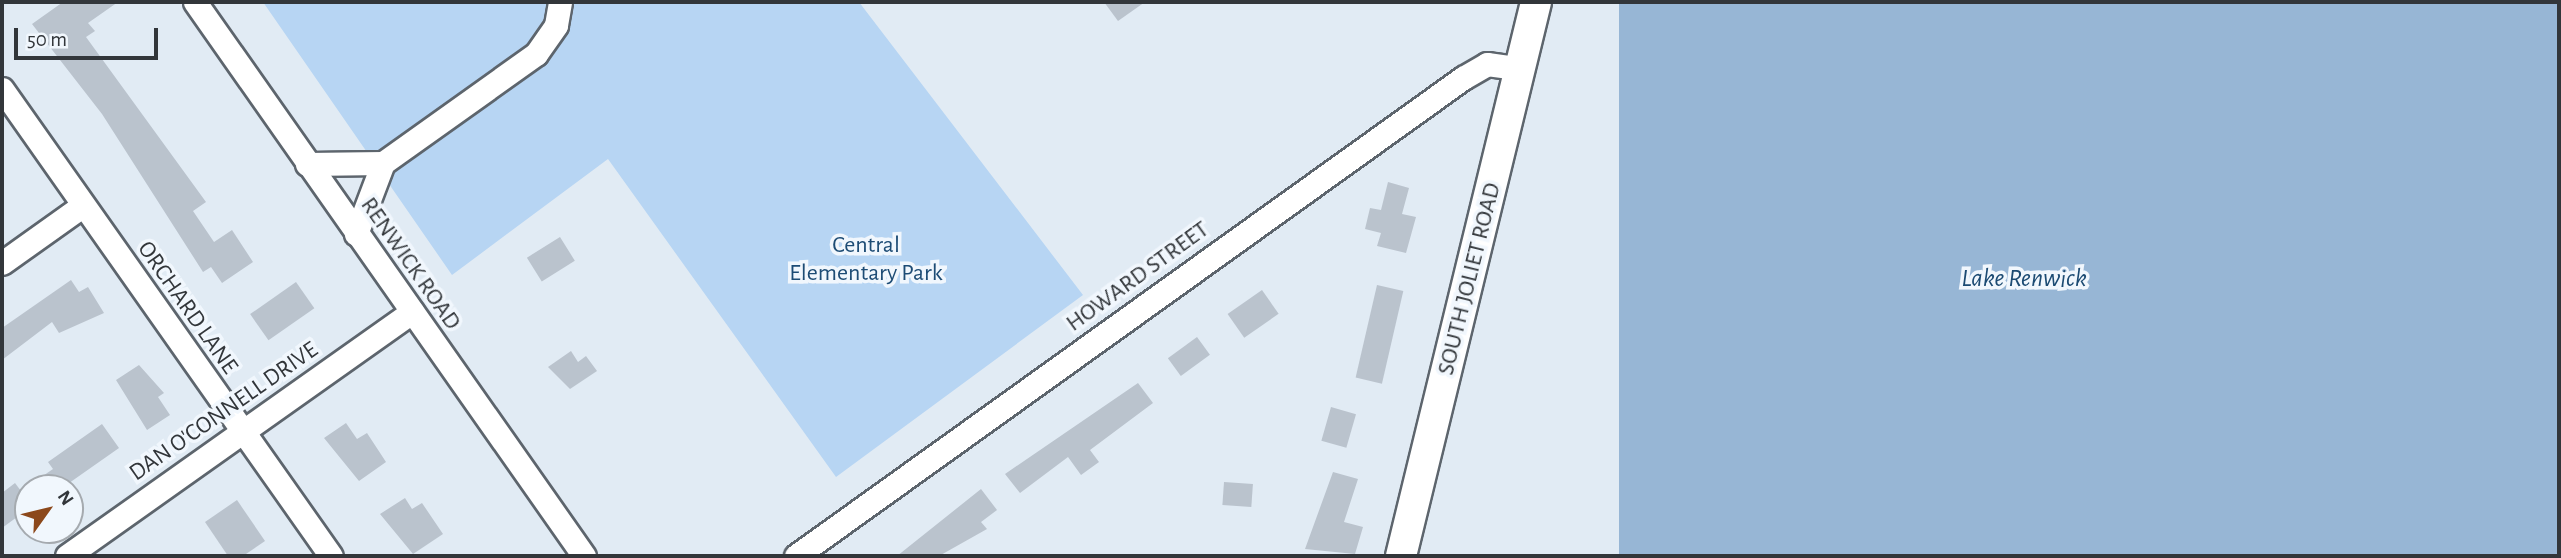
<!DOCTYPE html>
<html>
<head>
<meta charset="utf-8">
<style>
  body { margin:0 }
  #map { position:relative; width:2561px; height:558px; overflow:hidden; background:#e1ebf4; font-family:"Alegreya Sans",sans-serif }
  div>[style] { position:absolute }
  .green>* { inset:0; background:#b7d5f3 }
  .water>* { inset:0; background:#97b6d5; transform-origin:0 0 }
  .building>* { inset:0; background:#bac3cd; transform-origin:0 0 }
  .roads { filter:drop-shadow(2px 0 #5d656d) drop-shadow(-2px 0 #5d656d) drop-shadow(0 2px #5d656d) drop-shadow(0 -2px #5d656d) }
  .minor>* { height:23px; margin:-11.5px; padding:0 11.5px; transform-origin:11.5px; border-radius:11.5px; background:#fff }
  .major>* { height:30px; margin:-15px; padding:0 15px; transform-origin:15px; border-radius:15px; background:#fff }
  span { translate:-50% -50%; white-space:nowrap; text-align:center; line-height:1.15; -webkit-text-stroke:7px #f1f7fd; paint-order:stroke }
  .park-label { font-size:24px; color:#1d4c75 }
  .street-label { font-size:24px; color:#32363a }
  .water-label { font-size:26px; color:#1c4b73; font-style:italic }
  .frame { position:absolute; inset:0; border:4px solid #32363a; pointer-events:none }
  .north { position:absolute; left:14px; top:474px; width:70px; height:70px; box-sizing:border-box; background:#f1f7fd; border:2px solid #a5aaaf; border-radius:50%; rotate:56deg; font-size:19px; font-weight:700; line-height:28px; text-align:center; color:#32363a }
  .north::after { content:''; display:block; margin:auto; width:24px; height:32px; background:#8c481b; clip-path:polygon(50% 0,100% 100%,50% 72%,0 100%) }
  .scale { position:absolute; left:14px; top:28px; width:144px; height:32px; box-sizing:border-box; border:4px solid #32363a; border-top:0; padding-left:9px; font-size:21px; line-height:24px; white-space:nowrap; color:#32363a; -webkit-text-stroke:5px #f1f7fd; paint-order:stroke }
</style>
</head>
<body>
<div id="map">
  <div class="green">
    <i style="clip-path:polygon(263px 2px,859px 2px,1083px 295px,836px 477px,608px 159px,452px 275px)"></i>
  </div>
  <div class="water">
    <i style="left:1619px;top:2px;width:940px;height:569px"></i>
  </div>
  <div class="building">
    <i style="clip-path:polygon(63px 2px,118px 2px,88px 23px,95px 31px,86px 37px,206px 202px,193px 211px,214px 242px,232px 230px,253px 262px,222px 283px,211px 267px,203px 272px,102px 114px,32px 24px)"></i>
    <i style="clip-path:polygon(1104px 2px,1145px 2px,1118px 21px)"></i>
    <i style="clip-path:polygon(1388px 182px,1409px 188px,1402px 214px,1416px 217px,1406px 253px,1377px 246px,1381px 233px,1365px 229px,1370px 208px,1381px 210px)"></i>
    <i style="left:560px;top:237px;width:28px;height:39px;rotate:58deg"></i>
    <i style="clip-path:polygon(71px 280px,79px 292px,88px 287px,104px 313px,59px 333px,52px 322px,2px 360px,2px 328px)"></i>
    <i style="left:296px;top:282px;width:32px;height:56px;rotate:55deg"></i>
    <i style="left:1377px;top:285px;width:27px;height:95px;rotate:13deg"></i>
    <i style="left:1262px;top:290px;width:29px;height:42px;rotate:55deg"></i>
    <i style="left:1197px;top:337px;width:22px;height:36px;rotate:54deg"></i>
    <i style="clip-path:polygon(571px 351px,578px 362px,586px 356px,597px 371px,570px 389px,548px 367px)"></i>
    <i style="clip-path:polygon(139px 365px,164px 393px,158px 397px,170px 415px,147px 430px,116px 380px)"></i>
    <i style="clip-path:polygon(1138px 383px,1153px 403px,1090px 450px,1099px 462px,1081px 475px,1068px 457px,1020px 493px,1005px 474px)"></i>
    <i style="left:1331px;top:407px;width:26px;height:35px;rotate:16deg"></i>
    <i style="clip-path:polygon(346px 423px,357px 439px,367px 433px,386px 462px,359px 481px,324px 438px)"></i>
    <i style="clip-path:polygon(102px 424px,119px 448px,62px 488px,28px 488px,28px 509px,2px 528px,2px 493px,15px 483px,21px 491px,53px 469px,48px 462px)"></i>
    <i style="clip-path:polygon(1333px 472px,1358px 479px,1344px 522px,1363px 527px,1355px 554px,1305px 549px)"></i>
    <i style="left:1224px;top:482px;width:29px;height:23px;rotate:4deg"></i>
    <i style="clip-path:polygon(981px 489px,997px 510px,981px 522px,987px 529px,939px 556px,897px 556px)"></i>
    <i style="clip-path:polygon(405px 498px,412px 509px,422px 503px,443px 534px,413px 554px,380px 514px)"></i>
    <i style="clip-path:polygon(237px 500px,265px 541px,243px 556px,228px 556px,205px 522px)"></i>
  </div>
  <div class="roads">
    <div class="minor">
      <i style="left:195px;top:2px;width:677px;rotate:54.92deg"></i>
      <i style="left:2px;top:89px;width:571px;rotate:54.84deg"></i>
      <i style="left:307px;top:164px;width:76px;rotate:-0.8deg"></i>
      <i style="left:356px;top:234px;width:76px;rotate:-69.2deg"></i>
      <i style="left:383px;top:163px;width:188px;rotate:-35.5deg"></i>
      <i style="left:536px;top:54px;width:35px;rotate:-55deg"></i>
      <i style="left:556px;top:25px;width:23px;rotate:-80deg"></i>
      <i style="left:2px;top:263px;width:98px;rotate:-35.5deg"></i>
      <i style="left:67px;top:556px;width:423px;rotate:-35.3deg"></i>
      <i style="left:796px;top:556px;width:821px;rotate:-35.63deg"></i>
      <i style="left:1463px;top:78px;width:28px;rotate:-30deg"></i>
      <i style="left:1487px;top:64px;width:34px;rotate:8deg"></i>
    </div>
    <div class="major">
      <i style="left:1401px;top:556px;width:570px;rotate:-76.3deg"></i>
    </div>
  </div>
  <div class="park-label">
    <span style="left:866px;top:260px">Central<br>Elementary Park</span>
  </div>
  <div class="street-label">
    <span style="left:410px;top:264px;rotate:55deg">RENWICK ROAD</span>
    <span style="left:1138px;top:277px;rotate:-36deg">HOWARD STREET</span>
    <span style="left:1470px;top:279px;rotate:-76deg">SOUTH JOLIET ROAD</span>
    <span style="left:187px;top:308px;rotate:55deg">ORCHARD LANE</span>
    <span style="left:224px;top:412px;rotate:-35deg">DAN O'CONNELL DRIVE</span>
  </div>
  <div class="water-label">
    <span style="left:2024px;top:279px">Lake Renwick</span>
  </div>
  <div class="frame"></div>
  <div class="north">N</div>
  <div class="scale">50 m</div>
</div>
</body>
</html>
